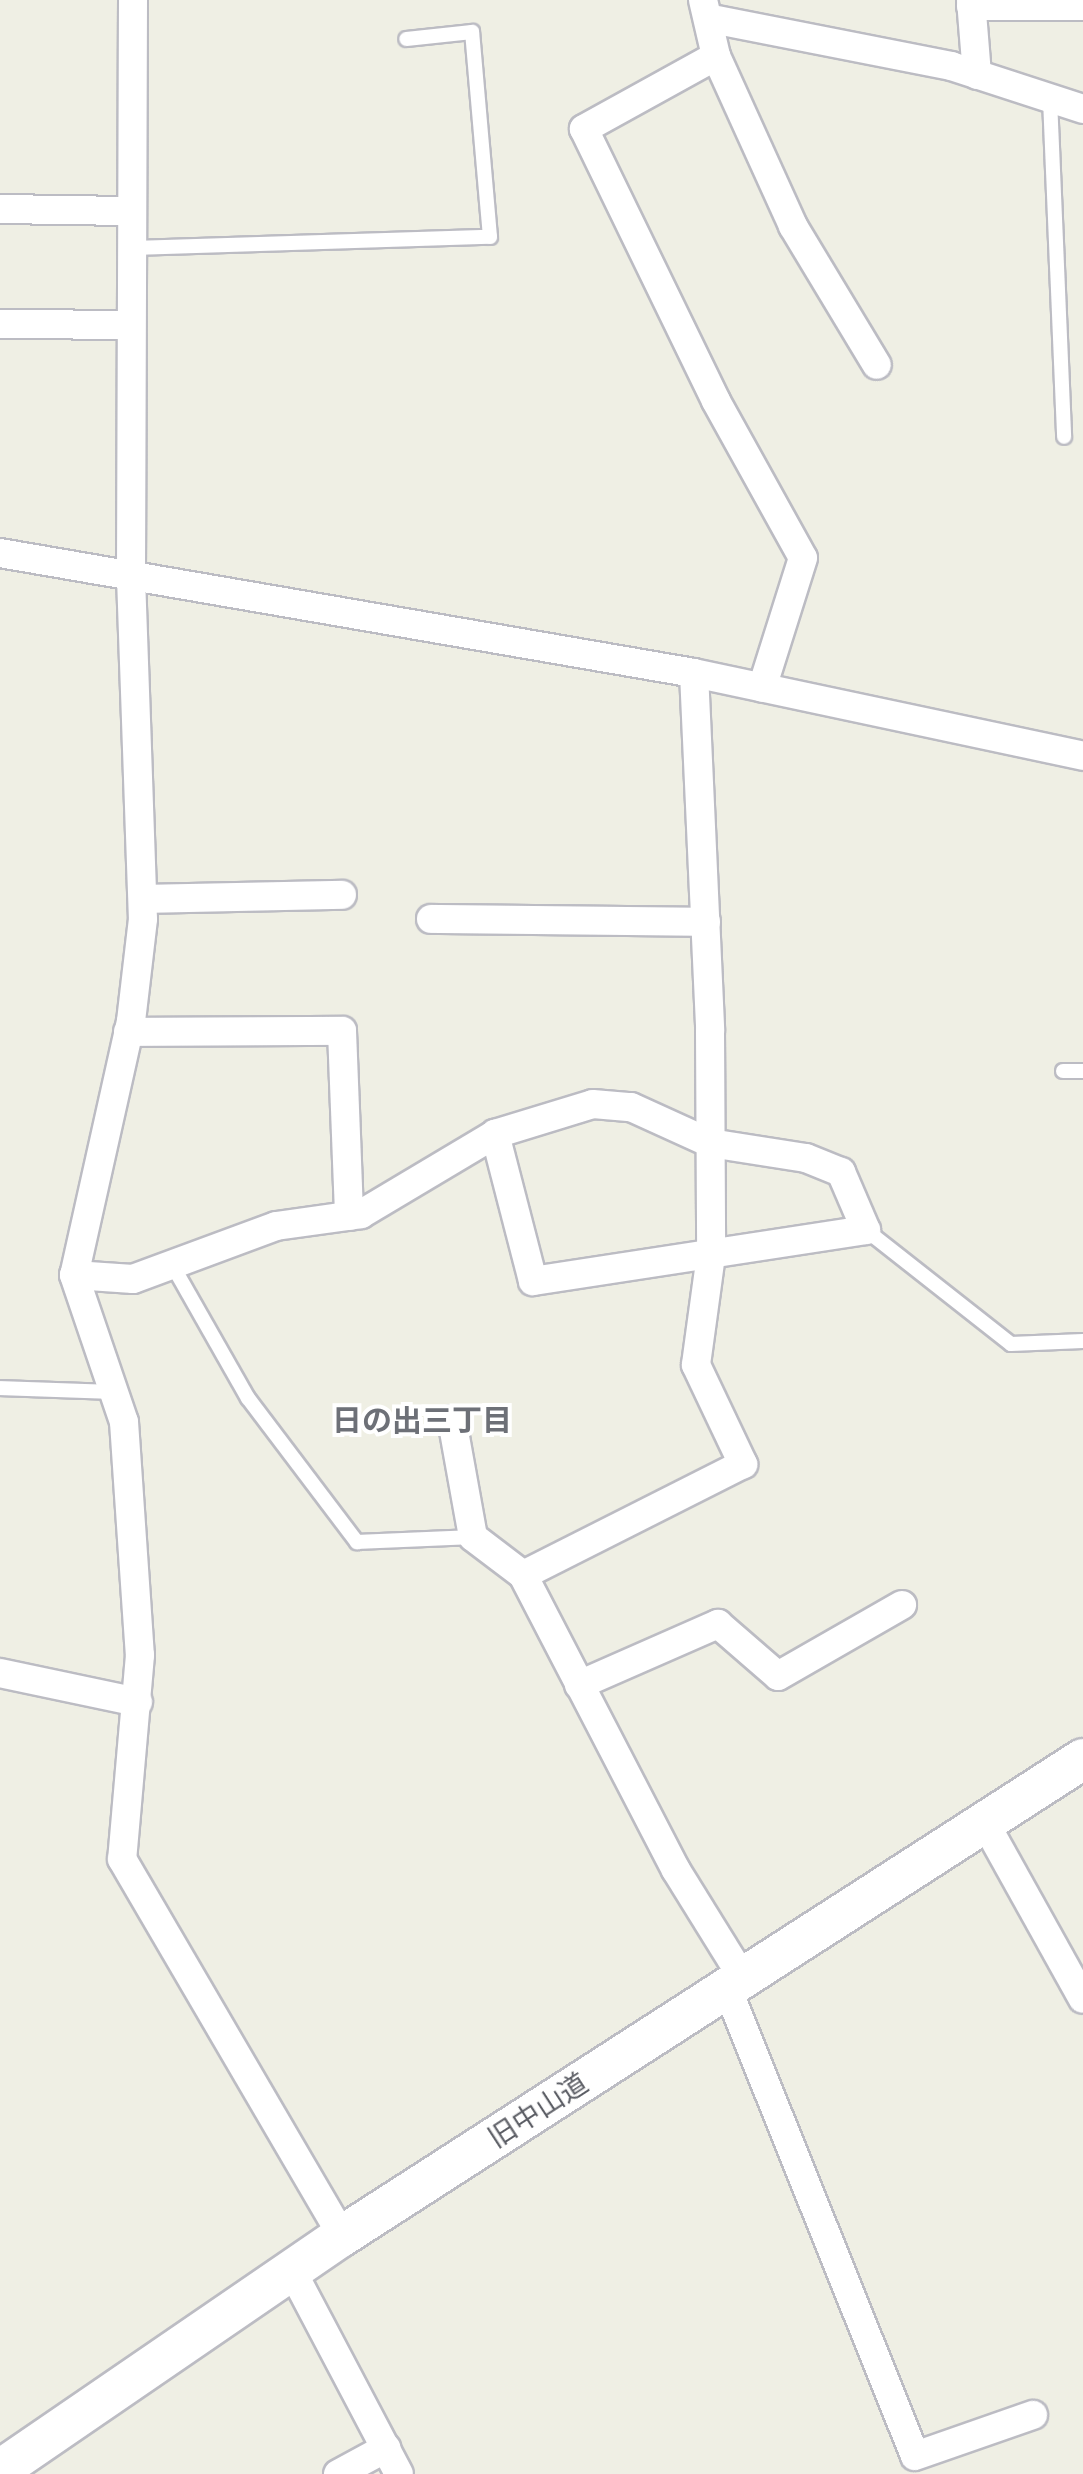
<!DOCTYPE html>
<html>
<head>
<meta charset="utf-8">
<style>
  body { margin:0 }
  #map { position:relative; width:1083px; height:2474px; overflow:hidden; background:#efefe4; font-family:Cabin,"Noto Sans JP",sans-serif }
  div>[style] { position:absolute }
  .roads { filter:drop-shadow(2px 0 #bcbcc3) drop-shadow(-2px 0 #bcbcc3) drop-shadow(0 2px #bcbcc3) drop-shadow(0 -2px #bcbcc3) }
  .service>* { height:14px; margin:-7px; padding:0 7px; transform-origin:7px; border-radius:7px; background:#fff }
  .minor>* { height:28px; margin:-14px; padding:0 14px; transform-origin:14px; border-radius:14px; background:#fff }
  .secondary>* { height:40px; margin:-20px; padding:0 20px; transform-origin:20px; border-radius:20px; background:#fff }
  span { translate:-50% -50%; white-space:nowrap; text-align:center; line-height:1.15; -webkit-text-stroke:8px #fff; paint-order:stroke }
  .street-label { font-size:28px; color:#5c5e65 }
  .neighbourhood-label { font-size:30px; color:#6d7077; font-weight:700 }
</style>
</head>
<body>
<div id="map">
  <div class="roads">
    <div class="service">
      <i style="left:1050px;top:99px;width:338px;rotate:87.6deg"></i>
      <i style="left:132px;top:248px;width:358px;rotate:-1.8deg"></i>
      <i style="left:490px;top:237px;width:206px;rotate:-95deg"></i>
      <i style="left:472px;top:32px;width:66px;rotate:173.9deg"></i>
      <i style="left:1063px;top:1071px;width:20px"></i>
      <i style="left:866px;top:1230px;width:184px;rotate:38.2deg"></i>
      <i style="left:1011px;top:1344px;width:72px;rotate:-2.4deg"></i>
      <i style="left:174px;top:1268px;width:150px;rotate:60.4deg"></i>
      <i style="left:248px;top:1398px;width:181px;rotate:52.9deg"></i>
      <i style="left:357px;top:1542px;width:116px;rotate:-2.5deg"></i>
      <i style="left:0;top:1388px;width:114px;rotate:2deg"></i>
    </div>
    <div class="minor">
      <i style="left:133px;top:0;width:577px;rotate:90.2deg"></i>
      <i style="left:131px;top:577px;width:342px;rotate:88deg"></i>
      <i style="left:143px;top:919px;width:103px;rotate:96.7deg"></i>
      <i style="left:131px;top:1021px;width:260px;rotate:102.6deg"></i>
      <i style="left:74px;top:1275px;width:155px;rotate:71.2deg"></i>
      <i style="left:124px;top:1422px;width:234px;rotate:86.1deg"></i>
      <i style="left:140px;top:1655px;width:205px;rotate:95deg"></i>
      <i style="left:122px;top:1859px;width:436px;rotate:59.7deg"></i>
      <i style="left:703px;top:0;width:57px;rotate:76.9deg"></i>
      <i style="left:716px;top:56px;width:151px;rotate:151.1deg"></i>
      <i style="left:584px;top:129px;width:302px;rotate:64.1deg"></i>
      <i style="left:716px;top:401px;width:179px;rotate:61deg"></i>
      <i style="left:803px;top:558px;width:136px;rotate:107.5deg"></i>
      <i style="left:971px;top:0;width:75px;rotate:85.4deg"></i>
      <i style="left:971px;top:6px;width:112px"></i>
      <i style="left:712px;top:19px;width:244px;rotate:11.1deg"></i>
      <i style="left:951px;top:66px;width:139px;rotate:18deg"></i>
      <i style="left:716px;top:56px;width:187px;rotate:65.6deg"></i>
      <i style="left:793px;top:226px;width:162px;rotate:58.9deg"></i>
      <i style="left:0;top:209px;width:132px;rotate:0.9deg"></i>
      <i style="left:0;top:324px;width:131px;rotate:0.4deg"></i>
      <i style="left:0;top:553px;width:704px;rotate:9.81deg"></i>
      <i style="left:694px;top:673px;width:398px;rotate:12deg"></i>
      <i style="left:694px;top:673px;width:358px;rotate:87.4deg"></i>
      <i style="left:710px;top:1031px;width:224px;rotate:89.7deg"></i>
      <i style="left:711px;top:1255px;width:111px;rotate:97.8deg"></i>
      <i style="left:696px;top:1365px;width:110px;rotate:64.6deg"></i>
      <i style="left:743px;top:1464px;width:246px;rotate:153.2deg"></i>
      <i style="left:523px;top:1575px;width:332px;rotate:62.6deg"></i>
      <i style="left:676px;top:1870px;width:127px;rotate:58.2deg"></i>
      <i style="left:143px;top:899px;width:199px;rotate:-1.2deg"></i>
      <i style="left:431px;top:919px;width:275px;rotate:0.6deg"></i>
      <i style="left:128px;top:1032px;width:214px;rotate:-0.3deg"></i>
      <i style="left:342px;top:1031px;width:185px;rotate:87.8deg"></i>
      <i style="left:74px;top:1275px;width:59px;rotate:3.9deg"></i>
      <i style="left:133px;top:1279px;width:153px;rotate:-20.3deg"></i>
      <i style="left:276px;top:1226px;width:86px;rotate:-8deg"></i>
      <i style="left:361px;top:1214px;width:156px;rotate:-30.8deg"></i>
      <i style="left:495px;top:1134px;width:102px;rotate:-17deg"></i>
      <i style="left:593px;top:1104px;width:38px;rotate:5deg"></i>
      <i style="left:631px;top:1107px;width:87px;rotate:24.5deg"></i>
      <i style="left:710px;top:1143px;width:97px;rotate:8.9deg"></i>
      <i style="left:806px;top:1158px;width:38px;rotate:22deg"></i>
      <i style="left:841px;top:1172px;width:63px;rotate:66.7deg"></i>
      <i style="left:866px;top:1230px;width:337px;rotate:171.3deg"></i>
      <i style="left:533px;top:1281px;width:152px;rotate:-104.5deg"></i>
      <i style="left:452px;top:1420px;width:119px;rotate:79.8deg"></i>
      <i style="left:473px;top:1537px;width:63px;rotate:37.2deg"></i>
      <i style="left:0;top:1673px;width:141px;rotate:11.9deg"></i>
      <i style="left:579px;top:1685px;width:152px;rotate:-23.7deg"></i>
      <i style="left:718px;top:1624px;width:79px;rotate:40.9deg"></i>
      <i style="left:778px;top:1676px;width:143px;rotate:-29.8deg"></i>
      <i style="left:985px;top:1823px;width:201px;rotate:60.9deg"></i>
      <i style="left:727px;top:1988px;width:504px;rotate:68.11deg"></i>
      <i style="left:915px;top:2456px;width:125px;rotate:-19.2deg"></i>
      <i style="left:292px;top:2271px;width:229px;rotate:62.2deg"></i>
      <i style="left:338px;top:2474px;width:55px;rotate:-28.4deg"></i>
    </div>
    <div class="secondary">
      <i style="left:0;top:2470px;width:414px;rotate:-34.4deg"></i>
      <i style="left:342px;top:2236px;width:881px;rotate:-32.77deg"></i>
    </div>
  </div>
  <div class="street-label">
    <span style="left:538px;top:2110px;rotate:-33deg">旧中山道</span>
  </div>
  <div class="neighbourhood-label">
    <span style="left:422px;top:1421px">日の出三丁目</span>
  </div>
</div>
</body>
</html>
